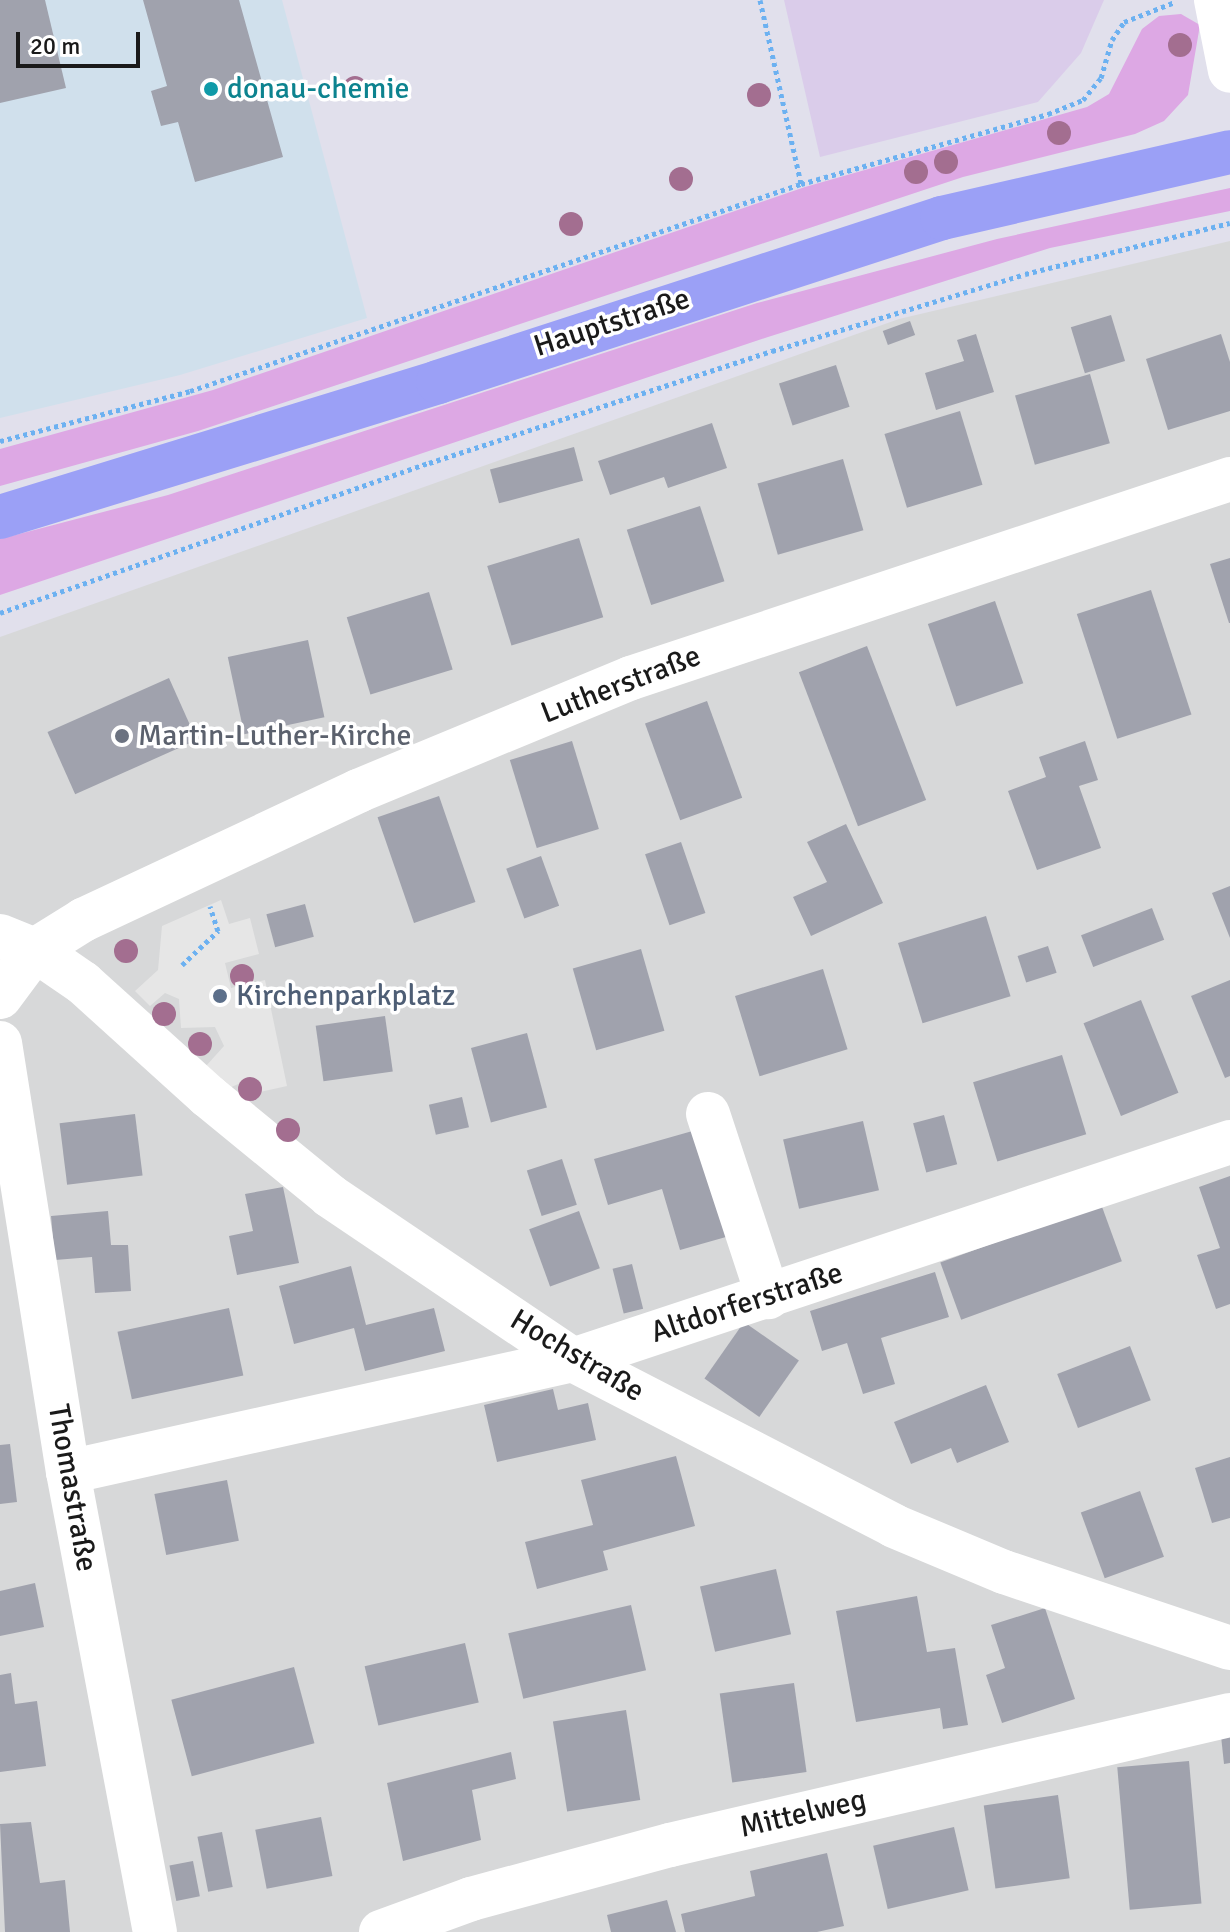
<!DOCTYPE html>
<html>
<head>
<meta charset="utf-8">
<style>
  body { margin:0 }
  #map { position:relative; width:1230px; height:1932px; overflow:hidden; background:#e1e0ec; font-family:Signika,sans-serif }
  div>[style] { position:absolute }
  .residential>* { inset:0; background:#d7d8d9 }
  .commercial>* { inset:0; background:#d0e0ec }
  .farmland>* { inset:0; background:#daccea }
  .grass>* { inset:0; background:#dda8e4 }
  .parking>* { inset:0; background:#e6e6e6 }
  .building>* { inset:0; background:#a0a2ad; transform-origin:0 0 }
  .path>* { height:5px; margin-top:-2.5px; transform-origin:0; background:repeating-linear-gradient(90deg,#6cb1f1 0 4px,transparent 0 8px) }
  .minor>* { height:44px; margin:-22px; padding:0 22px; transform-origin:22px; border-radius:22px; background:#fff }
  .major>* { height:44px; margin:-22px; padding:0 22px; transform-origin:22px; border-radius:22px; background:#9ba0f6 }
  .trees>* { width:24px; height:24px; margin:-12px; border-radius:50%; background:#a36e90 }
  .dots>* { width:22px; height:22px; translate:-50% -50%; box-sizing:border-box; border:4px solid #fff; border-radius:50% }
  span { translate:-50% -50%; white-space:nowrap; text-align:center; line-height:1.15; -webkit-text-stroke:7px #fff; paint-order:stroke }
  .culture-label { font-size:30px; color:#0d838f }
  .left { translate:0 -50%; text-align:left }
  .street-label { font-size:30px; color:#1a1a1a }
  .worship-label { font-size:30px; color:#5b616d }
  .service-label { font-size:30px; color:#4e5e75 }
  .scale { position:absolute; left:16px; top:32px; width:124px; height:36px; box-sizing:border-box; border:4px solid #1a1a1a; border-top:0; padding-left:10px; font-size:24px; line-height:28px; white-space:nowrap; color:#1a1a1a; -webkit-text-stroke:6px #fff; paint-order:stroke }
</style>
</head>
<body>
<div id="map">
  <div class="residential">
    <i style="clip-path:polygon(1230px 241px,1230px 1932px,0 1932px,0 637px,899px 319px)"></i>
  </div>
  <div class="commercial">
    <i style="clip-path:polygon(0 0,282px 0,367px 318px,180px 375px,0 418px)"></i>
  </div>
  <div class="farmland">
    <i style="clip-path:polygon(784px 0,1104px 0,1081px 53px,1038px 102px,820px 157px)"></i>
  </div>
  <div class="grass">
    <i style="clip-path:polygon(1181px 14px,1200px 25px,1188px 95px,1164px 121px,1135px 134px,963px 177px,198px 431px,0 486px,0 449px,213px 390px,805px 187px,1087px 107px,1109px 94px,1142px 29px,1159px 16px)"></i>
    <i style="clip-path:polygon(1230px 188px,1230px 211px,1050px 248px,768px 337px,0 595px,0 539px,168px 495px,757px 303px,997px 239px)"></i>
  </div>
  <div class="parking">
    <i style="clip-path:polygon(221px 900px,229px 924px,250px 918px,259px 954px,225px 963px,231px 988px,265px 980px,287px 1086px,260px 1092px,245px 1081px,227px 1089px,206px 1066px,224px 1046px,215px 1027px,181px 1028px,179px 999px,165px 993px,150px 1006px,135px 991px,158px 970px,162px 926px)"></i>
  </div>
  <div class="building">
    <i style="clip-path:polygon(0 0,45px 0,66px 88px,0 103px)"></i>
    <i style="clip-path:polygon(143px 0,239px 0,283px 157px,195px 182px,178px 122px,161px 126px,151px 91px,167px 86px)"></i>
    <i style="left:1111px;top:315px;width:48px;height:42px;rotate:73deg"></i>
    <i style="left:910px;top:321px;width:15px;height:29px;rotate:70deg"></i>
    <i style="clip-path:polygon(976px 334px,994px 392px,936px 410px,925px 373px,964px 361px,957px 340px)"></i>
    <i style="clip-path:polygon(1221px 334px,1230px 362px,1230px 411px,1168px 430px,1146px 359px)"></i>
    <i style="left:836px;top:365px;width:44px;height:60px;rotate:72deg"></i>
    <i style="left:1090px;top:374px;width:72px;height:78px;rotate:74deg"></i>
    <i style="left:960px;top:411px;width:77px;height:79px;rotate:73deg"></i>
    <i style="clip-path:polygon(712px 423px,727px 468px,668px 488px,664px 477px,610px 495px,598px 461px)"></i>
    <i style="left:574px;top:447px;width:35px;height:87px;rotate:75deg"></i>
    <i style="left:843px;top:459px;width:74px;height:89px;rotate:74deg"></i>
    <i style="left:700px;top:506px;width:79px;height:77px;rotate:72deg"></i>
    <i style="left:579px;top:538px;width:83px;height:96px;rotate:73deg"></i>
    <i style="clip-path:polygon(1230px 558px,1230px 623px,1229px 623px,1210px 564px)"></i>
    <i style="left:1151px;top:590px;width:131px;height:78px;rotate:72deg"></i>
    <i style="left:429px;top:592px;width:81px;height:86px;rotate:73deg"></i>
    <i style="left:995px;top:601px;width:87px;height:71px;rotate:71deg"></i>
    <i style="left:308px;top:640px;width:79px;height:82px;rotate:78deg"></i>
    <i style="left:867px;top:646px;width:165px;height:73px;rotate:69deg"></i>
    <i style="left:169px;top:678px;width:68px;height:133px;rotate:66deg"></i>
    <i style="left:707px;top:701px;width:103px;height:66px;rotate:70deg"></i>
    <i style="left:572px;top:741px;width:92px;height:65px;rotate:73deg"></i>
    <i style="clip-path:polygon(1085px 741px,1098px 780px,1079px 786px,1101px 848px,1037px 870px,1008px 791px,1046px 777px,1039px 757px)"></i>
    <i style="left:439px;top:796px;width:112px;height:65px;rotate:71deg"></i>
    <i style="clip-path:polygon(846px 824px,883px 903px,811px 936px,793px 897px,827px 882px,807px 842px)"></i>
    <i style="left:681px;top:842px;width:75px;height:38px;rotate:71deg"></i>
    <i style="left:541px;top:856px;width:53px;height:37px;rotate:70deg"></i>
    <i style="clip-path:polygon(1230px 886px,1230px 938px,1212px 893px)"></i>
    <i style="left:305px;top:904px;width:34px;height:40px;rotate:75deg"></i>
    <i style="left:1152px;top:908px;width:34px;height:76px;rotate:69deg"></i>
    <i style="left:986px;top:916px;width:84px;height:92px;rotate:73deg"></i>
    <i style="left:1048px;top:946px;width:28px;height:32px;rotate:72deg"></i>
    <i style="left:641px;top:949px;width:85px;height:71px;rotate:74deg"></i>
    <i style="left:823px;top:969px;width:84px;height:92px;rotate:73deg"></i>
    <i style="clip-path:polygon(1230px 980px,1230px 1076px,1225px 1078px,1191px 996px)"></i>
    <i style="left:1141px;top:1000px;width:100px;height:62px;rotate:68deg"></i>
    <i style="left:385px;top:1016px;width:56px;height:70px;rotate:82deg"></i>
    <i style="left:527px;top:1033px;width:77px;height:58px;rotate:75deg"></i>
    <i style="left:1062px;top:1055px;width:83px;height:93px;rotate:73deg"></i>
    <i style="left:462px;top:1097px;width:31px;height:34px;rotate:77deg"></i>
    <i style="left:135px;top:1114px;width:62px;height:76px;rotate:83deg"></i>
    <i style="left:944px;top:1115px;width:51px;height:32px;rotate:75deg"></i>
    <i style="left:863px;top:1121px;width:71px;height:82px;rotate:77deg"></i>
    <i style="clip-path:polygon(703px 1128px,733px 1235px,680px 1250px,662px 1189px,608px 1205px,594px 1159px)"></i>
    <i style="left:562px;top:1159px;width:48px;height:37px;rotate:72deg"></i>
    <i style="clip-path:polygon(1230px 1176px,1230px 1304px,1216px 1309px,1197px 1255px,1220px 1248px,1199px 1187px)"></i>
    <i style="clip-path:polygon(283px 1187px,299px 1263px,237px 1275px,229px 1236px,253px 1231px,245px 1194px)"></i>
    <i style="left:1101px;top:1204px;width:61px;height:171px;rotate:70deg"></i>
    <i style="clip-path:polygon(108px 1211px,111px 1245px,128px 1245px,131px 1291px,95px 1293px,92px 1257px,55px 1260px,51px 1216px)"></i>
    <i style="left:579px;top:1211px;width:61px;height:53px;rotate:70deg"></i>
    <i style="left:632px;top:1264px;width:46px;height:20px;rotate:76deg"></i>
    <i style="clip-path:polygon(351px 1266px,366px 1325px,434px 1308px,445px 1351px,365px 1371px,354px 1328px,294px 1344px,279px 1286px)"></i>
    <i style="clip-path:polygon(935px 1272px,949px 1317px,881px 1338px,895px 1384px,863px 1394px,847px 1343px,822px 1351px,810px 1311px)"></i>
    <i style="left:229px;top:1308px;width:69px;height:114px;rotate:78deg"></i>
    <i style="left:744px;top:1322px;width:67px;height:69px;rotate:35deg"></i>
    <i style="left:1130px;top:1346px;width:58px;height:78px;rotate:69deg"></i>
    <i style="clip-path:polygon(986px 1385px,1009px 1442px,957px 1463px,951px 1448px,911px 1464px,894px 1422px)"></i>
    <i style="clip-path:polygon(553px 1389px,558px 1410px,588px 1403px,596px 1440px,497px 1462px,484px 1405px)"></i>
    <i style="clip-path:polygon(10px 1444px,17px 1502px,0 1504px,0 1445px)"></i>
    <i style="clip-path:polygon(676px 1456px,695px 1526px,603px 1551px,608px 1570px,537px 1589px,525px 1542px,593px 1525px,581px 1480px)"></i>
    <i style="clip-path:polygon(1230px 1457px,1230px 1518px,1212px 1523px,1195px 1468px)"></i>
    <i style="left:227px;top:1480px;width:62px;height:74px;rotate:79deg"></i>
    <i style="left:1140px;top:1491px;width:70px;height:63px;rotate:70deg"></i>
    <i style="left:776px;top:1569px;width:67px;height:78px;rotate:77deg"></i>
    <i style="clip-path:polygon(35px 1583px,44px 1627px,0 1636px,0 1591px)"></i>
    <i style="clip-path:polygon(917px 1596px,927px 1652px,955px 1648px,968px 1725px,943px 1729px,940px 1708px,856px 1722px,836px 1611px)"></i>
    <i style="left:631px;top:1605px;width:67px;height:126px;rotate:77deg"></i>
    <i style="clip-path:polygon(1045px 1608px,1075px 1699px,1002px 1723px,986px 1675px,1005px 1668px,991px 1625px)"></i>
    <i style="left:465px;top:1643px;width:61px;height:103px;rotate:77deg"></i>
    <i style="left:294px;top:1667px;width:79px;height:127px;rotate:75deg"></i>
    <i style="clip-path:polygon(11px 1673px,15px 1704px,37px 1701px,46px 1766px,0 1772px,0 1675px)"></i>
    <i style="left:794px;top:1683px;width:90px;height:75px;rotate:82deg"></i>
    <i style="left:626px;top:1710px;width:91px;height:74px;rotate:81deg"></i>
    <i style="clip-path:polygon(1230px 1734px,1230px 1763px,1224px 1764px,1221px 1736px)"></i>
    <i style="clip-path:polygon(511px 1752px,516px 1779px,472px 1790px,481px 1840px,403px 1861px,387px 1783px)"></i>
    <i style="left:1189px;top:1761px;width:143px;height:72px;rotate:85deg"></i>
    <i style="left:1058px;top:1795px;width:84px;height:75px;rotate:82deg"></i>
    <i style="left:321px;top:1817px;width:60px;height:67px;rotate:79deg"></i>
    <i style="clip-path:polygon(31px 1822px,40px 1883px,65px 1880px,70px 1932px,5px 1932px,0 1824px)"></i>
    <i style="left:954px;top:1827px;width:65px;height:83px;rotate:77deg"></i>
    <i style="left:222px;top:1832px;width:56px;height:25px;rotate:79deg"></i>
    <i style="clip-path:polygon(827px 1853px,844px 1926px,817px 1932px,685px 1932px,681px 1914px,755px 1896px,750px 1871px)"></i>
    <i style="left:193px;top:1861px;width:36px;height:24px;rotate:79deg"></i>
    <i style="clip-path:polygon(667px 1900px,676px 1932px,611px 1932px,607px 1915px)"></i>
  </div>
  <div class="path">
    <i style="left:760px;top:0;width:189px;rotate:77.4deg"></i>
    <i style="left:0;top:441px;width:196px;rotate:-14.7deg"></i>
    <i style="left:190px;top:391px;width:645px;rotate:-18.72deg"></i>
    <i style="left:801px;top:184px;width:257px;rotate:-15.8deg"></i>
    <i style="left:1048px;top:114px;width:38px;rotate:-22deg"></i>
    <i style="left:1083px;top:100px;width:28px;rotate:-51deg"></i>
    <i style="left:1101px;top:78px;width:40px;rotate:-74deg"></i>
    <i style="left:1112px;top:40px;width:22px;rotate:-56deg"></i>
    <i style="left:1124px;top:22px;width:55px;rotate:-21.4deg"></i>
    <i style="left:0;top:613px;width:454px;rotate:-19.3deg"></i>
    <i style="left:429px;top:463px;width:361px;rotate:-18.1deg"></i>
    <i style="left:772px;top:351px;width:264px;rotate:-16.9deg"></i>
    <i style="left:1025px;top:274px;width:211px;rotate:-14deg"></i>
    <i style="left:182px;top:965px;width:50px;rotate:-43.4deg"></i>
    <i style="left:218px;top:931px;width:26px;rotate:-108deg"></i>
  </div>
  <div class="minor">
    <i style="left:1216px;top:0;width:72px;rotate:78.8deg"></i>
    <i style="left:0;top:936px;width:38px;rotate:22deg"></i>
    <i style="left:35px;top:950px;width:58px;rotate:34.5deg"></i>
    <i style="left:83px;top:983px;width:169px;rotate:42.1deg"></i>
    <i style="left:208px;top:1096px;width:158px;rotate:39.3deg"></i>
    <i style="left:330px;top:1196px;width:293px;rotate:34deg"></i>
    <i style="left:573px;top:1360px;width:361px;rotate:27.3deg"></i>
    <i style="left:894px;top:1526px;width:119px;rotate:22.7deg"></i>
    <i style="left:1004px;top:1572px;width:238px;rotate:18.6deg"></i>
    <i style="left:0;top:997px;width:59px;rotate:-53.3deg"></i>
    <i style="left:35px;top:950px;width:57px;rotate:-32deg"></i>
    <i style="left:83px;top:920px;width:304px;rotate:-25.1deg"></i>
    <i style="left:358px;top:791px;width:295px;rotate:-22.5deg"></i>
    <i style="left:631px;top:678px;width:631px;rotate:-18.38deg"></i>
    <i style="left:0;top:1043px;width:434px;rotate:81deg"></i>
    <i style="left:68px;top:1472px;width:468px;rotate:79.3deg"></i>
    <i style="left:708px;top:1114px;width:193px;rotate:71.8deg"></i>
    <i style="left:68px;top:1472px;width:517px;rotate:-12.5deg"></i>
    <i style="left:573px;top:1360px;width:692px;rotate:-18.36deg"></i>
    <i style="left:381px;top:1932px;width:96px;rotate:-20.1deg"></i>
    <i style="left:471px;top:1899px;width:206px;rotate:-15.2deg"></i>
    <i style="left:670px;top:1845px;width:575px;rotate:-13.07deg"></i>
  </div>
  <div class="major">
    <i style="left:0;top:517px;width:458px;rotate:-17.1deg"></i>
    <i style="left:438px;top:382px;width:530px;rotate:-18.02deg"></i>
    <i style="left:942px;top:218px;width:295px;rotate:-12.9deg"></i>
  </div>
  <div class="trees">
    <i style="left:1180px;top:45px"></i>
    <i style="left:355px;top:88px"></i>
    <i style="left:759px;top:95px"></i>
    <i style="left:1059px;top:133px"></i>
    <i style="left:946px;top:162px"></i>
    <i style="left:916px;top:172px"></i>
    <i style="left:681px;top:179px"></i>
    <i style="left:571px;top:224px"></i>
    <i style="left:126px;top:951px"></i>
    <i style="left:242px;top:976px"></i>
    <i style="left:164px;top:1014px"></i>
    <i style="left:200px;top:1044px"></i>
    <i style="left:250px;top:1089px"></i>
    <i style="left:288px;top:1130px"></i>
  </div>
  <div class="dots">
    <i style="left:211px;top:89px;background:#0f9aa8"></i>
    <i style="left:122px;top:736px;background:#6b7280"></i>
    <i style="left:220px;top:996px;background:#5c6f8a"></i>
  </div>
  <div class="culture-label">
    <span class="left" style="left:227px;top:89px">donau-chemie</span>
  </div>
  <div class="street-label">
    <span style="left:612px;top:323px;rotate:-18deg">Hauptstraße</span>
    <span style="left:621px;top:685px;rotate:-21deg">Lutherstraße</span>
    <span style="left:747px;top:1303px;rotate:-18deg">Altdorferstraße</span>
    <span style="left:577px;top:1356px;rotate:31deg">Hochstraße</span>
    <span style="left:72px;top:1488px;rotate:80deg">Thomastraße</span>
    <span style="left:803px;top:1814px;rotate:-13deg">Mittelweg</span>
  </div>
  <div class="worship-label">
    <span class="left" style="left:138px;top:736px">Martin-Luther-Kirche</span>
  </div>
  <div class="service-label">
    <span class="left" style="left:236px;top:996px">Kirchenparkplatz</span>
  </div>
  <div class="scale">20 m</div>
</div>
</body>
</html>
